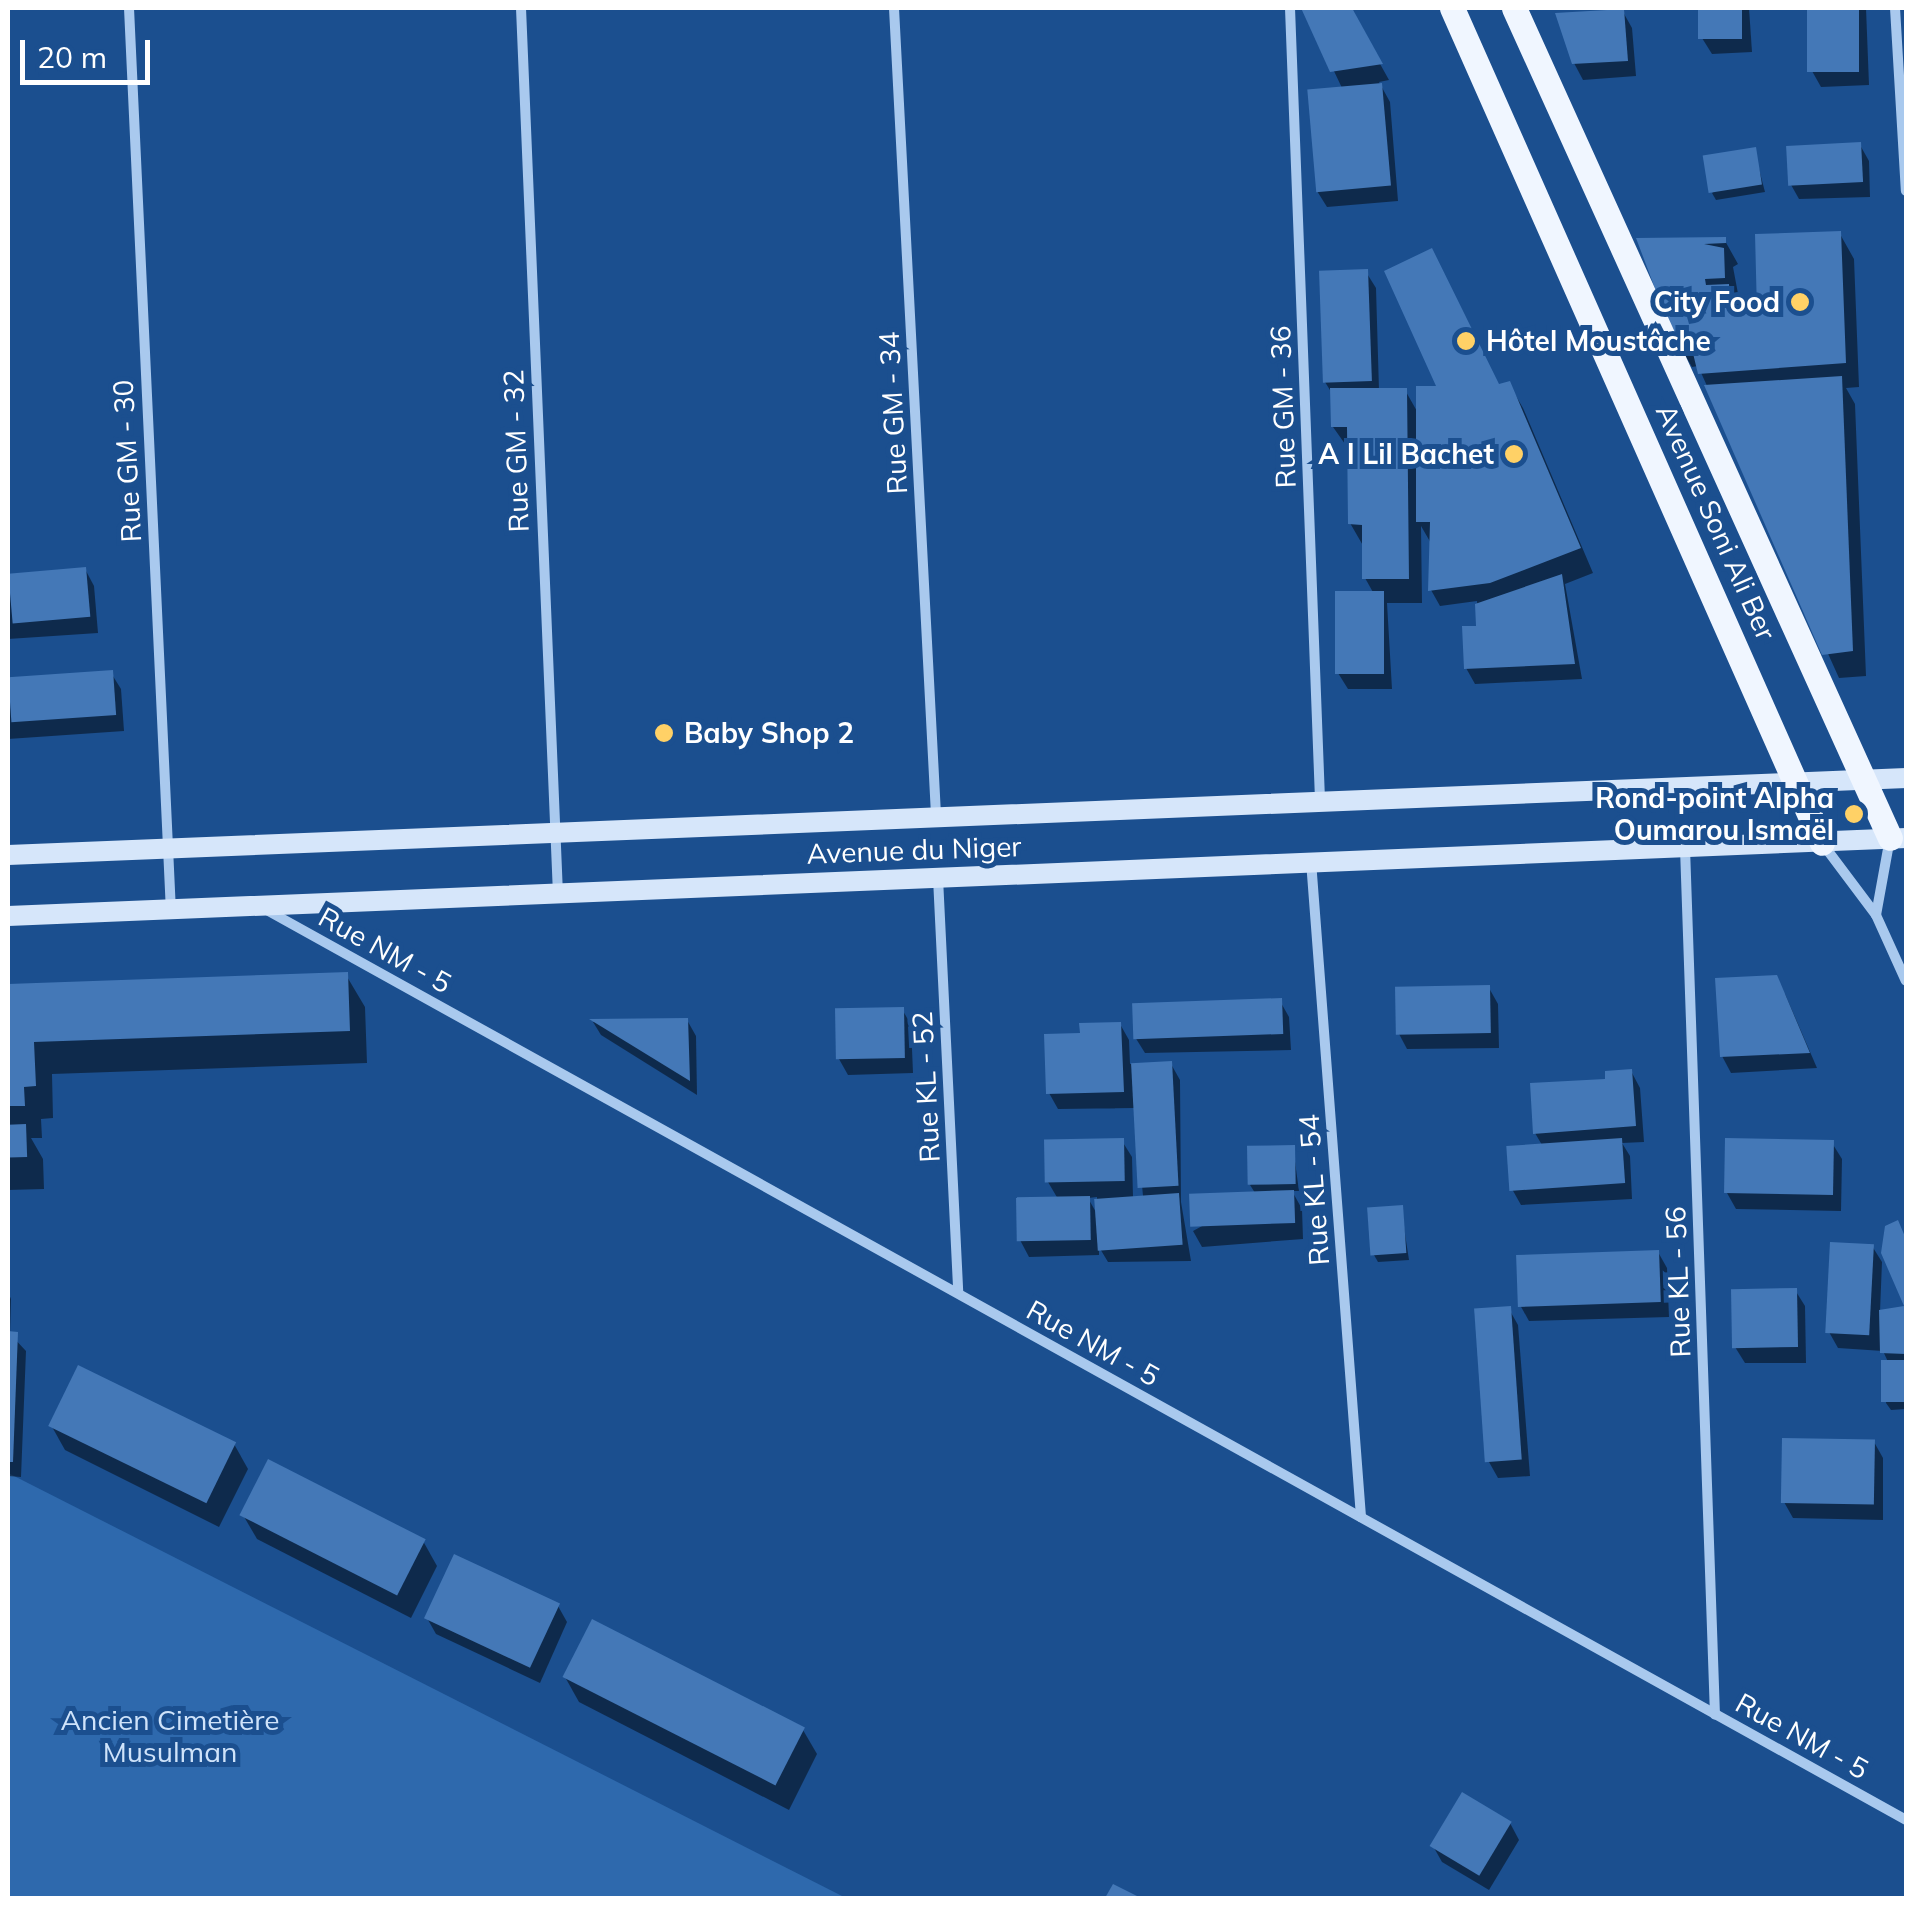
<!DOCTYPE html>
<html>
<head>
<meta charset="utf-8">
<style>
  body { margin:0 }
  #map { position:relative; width:1914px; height:1906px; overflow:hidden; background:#1b4f8f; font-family:Mulish,sans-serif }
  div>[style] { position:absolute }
  .green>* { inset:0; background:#2e69ad }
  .shadow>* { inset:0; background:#0007 }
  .building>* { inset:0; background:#4478b7; transform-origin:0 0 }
  .street>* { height:10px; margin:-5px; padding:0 5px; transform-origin:5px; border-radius:5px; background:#a9c9ee }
  .secondary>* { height:20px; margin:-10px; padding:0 10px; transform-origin:10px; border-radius:10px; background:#d6e6fa }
  .primary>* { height:25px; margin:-12.5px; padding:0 12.5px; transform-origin:12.5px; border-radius:12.5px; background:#f0f6ff }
  .dots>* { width:28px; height:28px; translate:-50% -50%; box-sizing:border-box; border:5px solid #1b4f8f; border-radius:50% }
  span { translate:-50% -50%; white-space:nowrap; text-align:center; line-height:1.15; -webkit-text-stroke:10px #1b4f8f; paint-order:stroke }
  .poi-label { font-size:28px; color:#fff; font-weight:700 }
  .right { translate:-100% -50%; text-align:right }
  .left { translate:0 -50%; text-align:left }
  .street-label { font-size:28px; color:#fff }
  .park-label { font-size:28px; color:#cfe3fa }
  .frame { position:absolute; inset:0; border:10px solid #fff; pointer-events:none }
  .scale { position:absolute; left:20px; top:40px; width:130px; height:45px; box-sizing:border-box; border:5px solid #fff; border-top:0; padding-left:12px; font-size:30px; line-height:35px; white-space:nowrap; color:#fff; -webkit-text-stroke:8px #1b4f8f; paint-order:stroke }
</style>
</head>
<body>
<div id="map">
  <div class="green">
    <i style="clip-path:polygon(8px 1473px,20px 1479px,846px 1898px,8px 1898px)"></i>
  </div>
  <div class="shadow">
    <i style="clip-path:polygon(1304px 8px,1349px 8px,1389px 80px,1379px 82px,1390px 102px,1398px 201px,1327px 207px,1317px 191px,1342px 88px)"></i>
    <i style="clip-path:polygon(1700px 8px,1749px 8px,1752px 52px,1712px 54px,1702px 38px)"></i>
    <i style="clip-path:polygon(1810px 8px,1866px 8px,1869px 85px,1821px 87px,1812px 71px)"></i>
    <i style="clip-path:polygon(1623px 12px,1632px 28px,1636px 76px,1583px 80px,1574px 63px)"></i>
    <i style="clip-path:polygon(1860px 145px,1869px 161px,1870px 197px,1799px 199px,1790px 183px)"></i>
    <i style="clip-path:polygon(1754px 150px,1765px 192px,1716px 200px,1712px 193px)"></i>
    <i style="clip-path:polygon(1840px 234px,1854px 259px,1859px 387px,1846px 388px,1855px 404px,1866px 676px,1839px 678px,1698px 366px,1692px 367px,1678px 343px,1639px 240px,1724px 239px,1738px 264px,1733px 267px,1742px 315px,1760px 314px)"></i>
    <i style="clip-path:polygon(1366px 272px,1376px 288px,1379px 390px,1405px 390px,1418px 413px,1509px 384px,1523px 408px,1593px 573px,1565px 584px,1582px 679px,1475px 684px,1466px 668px,1479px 628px,1477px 601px,1440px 606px,1431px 590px,1432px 545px,1421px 526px,1422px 603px,1387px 603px,1392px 689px,1348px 689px,1338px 673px,1374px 594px,1365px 578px,1365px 549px,1350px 523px,1350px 451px,1333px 427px,1333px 395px,1325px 382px)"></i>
    <i style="clip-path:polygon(85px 569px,94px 586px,98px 633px,8px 639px,8px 575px)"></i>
    <i style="clip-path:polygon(111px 673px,121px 689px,124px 731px,8px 739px,8px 680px)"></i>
    <i style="clip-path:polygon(346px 975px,365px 1007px,367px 1063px,52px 1074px,53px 1118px,41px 1119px,42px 1138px,31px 1138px,43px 1159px,44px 1189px,8px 1190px,8px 987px)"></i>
    <i style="clip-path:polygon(1489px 988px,1498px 1004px,1499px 1048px,1407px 1049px,1398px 1032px)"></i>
    <i style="clip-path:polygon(1785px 994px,1817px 1068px,1731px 1073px,1722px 1056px)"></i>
    <i style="clip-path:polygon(1280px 1001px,1289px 1017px,1291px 1050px,1145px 1053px,1135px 1037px)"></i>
    <i style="clip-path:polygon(902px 1009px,911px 1025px,913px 1073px,848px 1075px,839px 1059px)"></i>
    <i style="clip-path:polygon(687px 1020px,696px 1036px,697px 1095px,601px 1035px,593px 1022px)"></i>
    <i style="clip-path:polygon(evenodd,1120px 1024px,1129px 1040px,1130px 1064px,1171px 1064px,1180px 1080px,1181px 1202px,1191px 1261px,1108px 1262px,1099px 1247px,1099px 1255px,1029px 1257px,1020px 1240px,1058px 1199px,1048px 1182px,1122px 1141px,1132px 1157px,1133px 1197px,1143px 1196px,1135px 1108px,1058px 1109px,1049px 1093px,1083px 1035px,1120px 1024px,1097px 1197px,1097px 1214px,1088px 1198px,1097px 1197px)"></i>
    <i style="clip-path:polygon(1631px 1071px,1640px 1088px,1644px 1142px,1622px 1143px,1630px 1156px,1632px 1199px,1521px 1205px,1512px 1189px,1542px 1145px,1535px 1133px)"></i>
    <i style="clip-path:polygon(1832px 1143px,1842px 1159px,1841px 1211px,1736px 1209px,1727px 1193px)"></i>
    <i style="clip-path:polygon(1293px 1147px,1299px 1191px,1292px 1191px,1302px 1209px,1303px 1239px,1202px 1247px,1193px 1231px,1257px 1196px,1250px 1185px)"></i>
    <i style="clip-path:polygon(1401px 1208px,1409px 1260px,1378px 1262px,1374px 1255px)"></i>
    <i style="clip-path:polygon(1872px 1246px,1882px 1262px,1880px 1312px,1906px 1308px,1906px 1409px,1891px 1410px,1886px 1403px,1889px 1364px,1883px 1351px,1838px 1348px,1829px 1332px)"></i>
    <i style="clip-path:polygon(1658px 1252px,1667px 1268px,1669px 1317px,1529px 1321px,1520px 1305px)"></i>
    <i style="clip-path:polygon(1795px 1290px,1805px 1306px,1806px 1363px,1745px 1363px,1735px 1347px)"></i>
    <i style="clip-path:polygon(8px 1292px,11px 1299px,10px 1334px,26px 1351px,21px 1477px,8px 1476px)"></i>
    <i style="clip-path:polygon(1509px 1309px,1518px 1325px,1530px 1476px,1498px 1478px,1489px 1462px)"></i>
    <i style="clip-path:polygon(51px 1425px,234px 1444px,248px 1469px,219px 1527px,65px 1450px)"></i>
    <i style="clip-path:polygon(1874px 1442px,1883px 1458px,1883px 1520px,1793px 1518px,1784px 1502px)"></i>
    <i style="clip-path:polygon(243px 1515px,423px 1541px,437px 1566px,411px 1618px,257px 1539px)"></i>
    <i style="clip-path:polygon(558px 1606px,567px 1622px,540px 1683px,436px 1634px,427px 1618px)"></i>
    <i style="clip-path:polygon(565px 1677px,803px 1730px,817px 1754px,789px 1810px,579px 1702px)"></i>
    <i style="clip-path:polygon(1510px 1823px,1519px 1840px,1489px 1890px,1442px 1862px,1433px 1846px)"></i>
  </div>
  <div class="building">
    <i style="clip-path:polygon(1301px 8px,1352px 8px,1383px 64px,1330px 72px)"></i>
    <i style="left:1698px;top:8px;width:44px;height:31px"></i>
    <i style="left:1807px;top:8px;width:52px;height:64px"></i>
    <i style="clip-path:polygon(1624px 9px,1628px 61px,1572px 64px,1555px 13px)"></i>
    <i style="left:1382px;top:83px;width:103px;height:75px;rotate:85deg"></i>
    <i style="left:1861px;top:142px;width:40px;height:75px;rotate:87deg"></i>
    <i style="left:1756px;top:147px;width:38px;height:54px;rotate:81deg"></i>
    <i style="clip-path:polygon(1841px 231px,1846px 363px,1698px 374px,1690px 341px,1676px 344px,1636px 238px,1726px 237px,1726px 243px,1704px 244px,1724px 248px,1725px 278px,1705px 279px,1706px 285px,1729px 284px,1731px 313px,1757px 312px,1755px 234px)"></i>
    <i style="clip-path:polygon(1432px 248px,1499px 384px,1510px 381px,1581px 548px,1490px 583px,1428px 591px,1430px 522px,1416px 522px,1416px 386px,1436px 386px,1384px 271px)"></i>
    <i style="left:1368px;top:269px;width:112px;height:49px;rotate:88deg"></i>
    <i style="clip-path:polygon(1842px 376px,1853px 651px,1822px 655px,1704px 385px)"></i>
    <i style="clip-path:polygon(1330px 388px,1407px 388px,1409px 579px,1362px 579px,1362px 525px,1348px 524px,1347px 427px,1331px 427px)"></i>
    <i style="left:86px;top:567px;width:50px;height:78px;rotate:85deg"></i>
    <i style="clip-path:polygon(1562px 574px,1575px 664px,1464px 669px,1462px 626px,1476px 626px,1475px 604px)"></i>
    <i style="left:1335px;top:591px;width:49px;height:83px"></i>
    <i style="left:113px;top:670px;width:45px;height:105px;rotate:86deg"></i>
    <i style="clip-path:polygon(348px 972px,350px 1031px,34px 1042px,36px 1086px,24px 1087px,25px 1106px,8px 1106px,8px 984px)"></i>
    <i style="clip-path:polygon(1777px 975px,1810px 1053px,1720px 1057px,1715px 978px)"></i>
    <i style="left:1490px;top:985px;width:48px;height:95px;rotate:89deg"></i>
    <i style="left:1282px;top:998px;width:36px;height:150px;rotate:88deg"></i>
    <i style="left:904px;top:1007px;width:51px;height:69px;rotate:89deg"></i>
    <i style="clip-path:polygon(688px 1018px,690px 1081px,589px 1019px)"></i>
    <i style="clip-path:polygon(1121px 1022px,1124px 1092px,1046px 1094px,1044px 1034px,1080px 1033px,1079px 1023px)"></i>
    <i style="left:1172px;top:1061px;width:125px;height:41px;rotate:87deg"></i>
    <i style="clip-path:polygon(1632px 1069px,1636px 1126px,1533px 1134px,1530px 1083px,1605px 1079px,1605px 1071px)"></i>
    <i style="left:26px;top:1124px;width:33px;height:18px;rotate:88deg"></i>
    <i style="left:1124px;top:1138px;width:43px;height:80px;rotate:89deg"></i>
    <i style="left:1622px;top:1138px;width:45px;height:116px;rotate:86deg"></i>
    <i style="left:1725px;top:1138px;width:109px;height:55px;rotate:1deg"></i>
    <i style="left:1295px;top:1145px;width:39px;height:48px;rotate:89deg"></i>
    <i style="left:1294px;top:1190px;width:33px;height:105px;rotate:88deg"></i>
    <i style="left:1179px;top:1193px;width:52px;height:85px;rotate:86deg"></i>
    <i style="left:1090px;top:1196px;width:44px;height:74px;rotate:89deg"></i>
    <i style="left:1403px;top:1205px;width:48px;height:36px;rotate:86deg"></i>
    <i style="clip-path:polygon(1898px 1220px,1906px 1239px,1906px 1354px,1880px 1353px,1879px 1310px,1904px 1306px,1881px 1253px,1885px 1226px)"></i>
    <i style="left:1830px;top:1242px;width:44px;height:91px;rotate:3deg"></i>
    <i style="left:1659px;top:1250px;width:52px;height:143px;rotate:88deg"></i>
    <i style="left:1797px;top:1288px;width:59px;height:66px;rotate:89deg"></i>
    <i style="left:1511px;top:1306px;width:154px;height:37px;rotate:86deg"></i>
    <i style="clip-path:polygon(8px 1331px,18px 1332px,13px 1462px,8px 1462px)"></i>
    <i style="left:1906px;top:1360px;width:42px;height:25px;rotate:90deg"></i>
    <i style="left:78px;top:1365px;width:176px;height:68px;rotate:26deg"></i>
    <i style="left:1782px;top:1438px;width:93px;height:65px;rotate:1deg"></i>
    <i style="left:268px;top:1459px;width:177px;height:63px;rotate:27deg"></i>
    <i style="left:454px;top:1554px;width:117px;height:71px;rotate:25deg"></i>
    <i style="left:592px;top:1619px;width:239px;height:65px;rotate:27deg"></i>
    <i style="left:1462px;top:1792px;width:58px;height:63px;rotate:31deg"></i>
    <i style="clip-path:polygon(1113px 1884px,1141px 1898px,1105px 1898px)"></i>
  </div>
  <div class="street">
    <i style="left:129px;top:8px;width:904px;rotate:87.34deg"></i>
    <i style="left:521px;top:8px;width:886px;rotate:87.61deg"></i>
    <i style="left:894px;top:8px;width:809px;rotate:87.02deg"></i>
    <i style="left:1290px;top:8px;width:794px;rotate:87.83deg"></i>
    <i style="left:1895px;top:8px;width:183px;rotate:86.6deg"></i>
    <i style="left:1822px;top:843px;width:90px;rotate:53.1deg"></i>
    <i style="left:1876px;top:915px;width:72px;rotate:65.6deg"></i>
    <i style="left:1685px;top:848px;width:867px;rotate:88.02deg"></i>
    <i style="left:1311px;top:861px;width:658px;rotate:85.64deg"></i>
    <i style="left:938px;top:878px;width:415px;rotate:87.2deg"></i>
    <i style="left:263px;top:908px;width:1879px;rotate:29.03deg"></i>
    <i style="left:1876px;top:915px;width:78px;rotate:-79.7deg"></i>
  </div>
  <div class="secondary">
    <i style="left:8px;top:855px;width:1900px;rotate:-2.32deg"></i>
    <i style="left:8px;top:916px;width:1900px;rotate:-2.35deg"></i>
  </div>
  <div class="primary">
    <i style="left:1452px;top:8px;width:913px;rotate:66.1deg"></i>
    <i style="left:1514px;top:8px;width:911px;rotate:65.63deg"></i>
  </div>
  <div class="dots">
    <i style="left:1800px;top:302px;background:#ffd166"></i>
    <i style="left:1466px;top:341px;background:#ffd166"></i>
    <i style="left:1514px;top:454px;background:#ffd166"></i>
    <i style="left:664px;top:733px;background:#ffd166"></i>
    <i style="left:1854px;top:814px;background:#ffd166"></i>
  </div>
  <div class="poi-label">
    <span class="right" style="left:1780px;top:302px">City Food</span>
    <span class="left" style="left:1486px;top:341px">Hôtel Moustâche</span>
    <span class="right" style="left:1494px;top:454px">A I Lil Bachet</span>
    <span class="left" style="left:684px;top:733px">Baby Shop 2</span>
    <span class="right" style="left:1834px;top:814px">Rond-point Alpha<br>Oumarou Ismaël</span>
  </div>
  <div class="street-label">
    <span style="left:1283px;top:407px;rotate:-92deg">Rue GM - 36</span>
    <span style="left:893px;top:413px;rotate:-93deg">Rue GM - 34</span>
    <span style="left:516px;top:451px;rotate:-92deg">Rue GM - 32</span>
    <span style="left:127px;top:461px;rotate:-93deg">Rue GM - 30</span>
    <span style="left:1716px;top:522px;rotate:66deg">Avenue Soni Ali Ber</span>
    <span style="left:914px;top:850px;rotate:-2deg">Avenue du Niger</span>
    <span style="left:385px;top:950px;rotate:29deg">Rue NM - 5</span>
    <span style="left:926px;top:1087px;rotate:-93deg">Rue KL - 52</span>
    <span style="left:1314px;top:1190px;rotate:-94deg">Rue KL - 54</span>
    <span style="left:1678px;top:1282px;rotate:-92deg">Rue KL - 56</span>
    <span style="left:1093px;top:1343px;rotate:29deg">Rue NM - 5</span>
    <span style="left:1802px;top:1736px;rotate:29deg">Rue NM - 5</span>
  </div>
  <div class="park-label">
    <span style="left:170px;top:1736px">Ancien Cimetière<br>Musulman</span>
  </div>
  <div class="frame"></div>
  <div class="scale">20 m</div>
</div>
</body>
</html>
